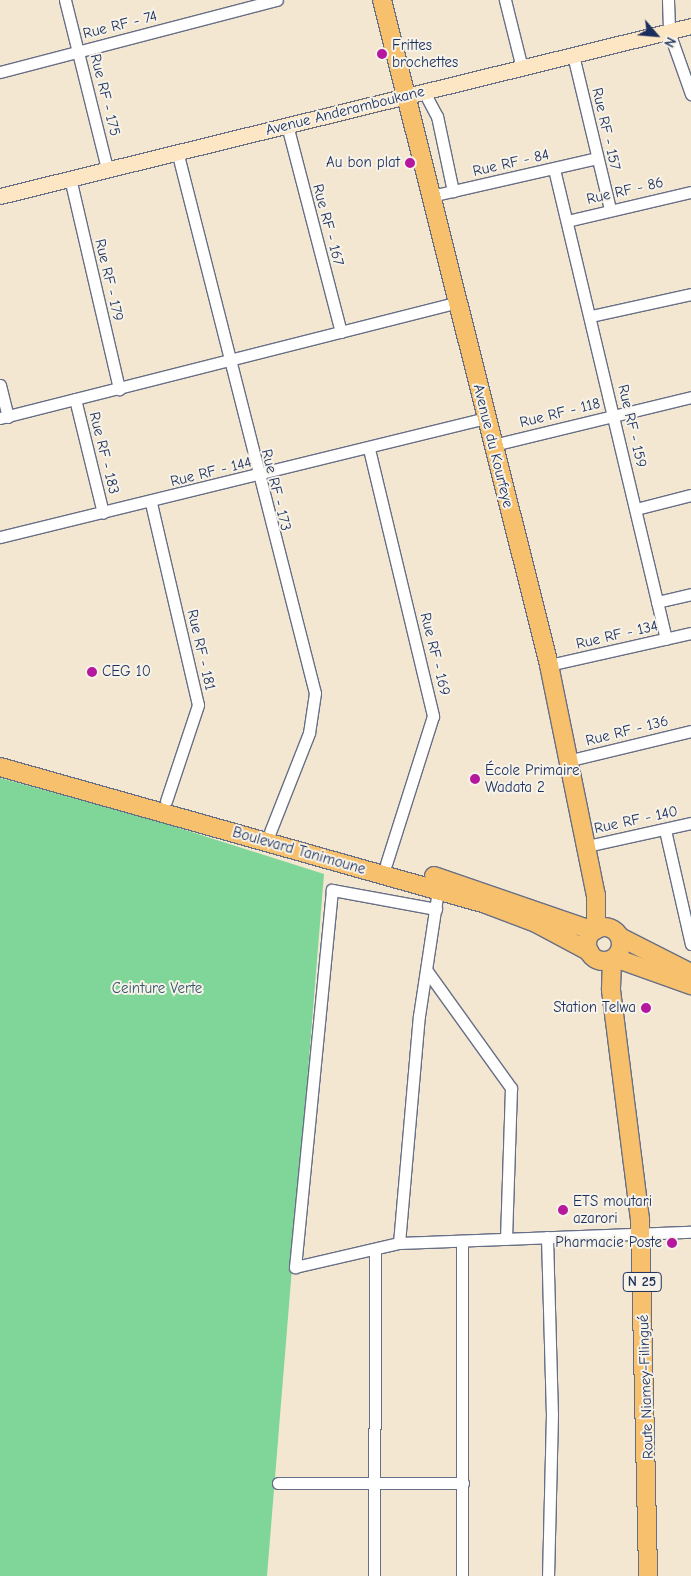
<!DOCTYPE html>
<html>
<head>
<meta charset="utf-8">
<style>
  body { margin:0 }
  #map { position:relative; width:691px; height:1576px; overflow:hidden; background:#f4e7d1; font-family:"Comic Neue",sans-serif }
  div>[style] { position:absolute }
  .green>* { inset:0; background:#80d699 }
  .roads { filter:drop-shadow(1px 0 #676f86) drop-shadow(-1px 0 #676f86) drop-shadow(0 1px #676f86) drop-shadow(0 -1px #676f86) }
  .street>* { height:11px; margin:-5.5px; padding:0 5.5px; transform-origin:5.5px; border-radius:5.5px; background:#fff }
  .secondary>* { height:15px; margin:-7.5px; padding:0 7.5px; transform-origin:7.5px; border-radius:7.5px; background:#fce6c4 }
  .primary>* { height:18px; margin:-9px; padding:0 9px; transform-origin:9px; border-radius:9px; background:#f7c06c }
  .primary>.ring { margin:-9px; padding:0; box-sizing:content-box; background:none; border:18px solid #f7c06c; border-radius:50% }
  .dots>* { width:14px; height:14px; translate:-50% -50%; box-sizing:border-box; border:2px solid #f7f3e8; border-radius:50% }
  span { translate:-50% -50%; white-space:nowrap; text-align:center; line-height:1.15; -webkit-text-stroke:4px #f7f3e8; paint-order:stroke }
  .shield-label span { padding:1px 4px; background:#f7f3e8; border:1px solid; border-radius:4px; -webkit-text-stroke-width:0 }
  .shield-label { font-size:14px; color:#1b2f5e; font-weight:700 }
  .street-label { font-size:15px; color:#1b2f5e }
  .poi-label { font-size:15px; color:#1b2f5e }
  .left { translate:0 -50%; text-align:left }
  .right { translate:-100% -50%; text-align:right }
  .park-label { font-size:15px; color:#34596d }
  .north { position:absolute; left:631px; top:10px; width:50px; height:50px; -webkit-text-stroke:4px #f7f3e8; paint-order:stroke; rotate:117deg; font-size:14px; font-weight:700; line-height:20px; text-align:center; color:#1b2f5e }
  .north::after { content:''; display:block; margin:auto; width:18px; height:22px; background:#1b2f5e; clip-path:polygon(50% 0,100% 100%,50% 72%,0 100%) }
</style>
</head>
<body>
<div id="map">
  <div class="green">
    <i style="clip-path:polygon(0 778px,157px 821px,324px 874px,267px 1576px,0 1576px)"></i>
  </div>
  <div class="roads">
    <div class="street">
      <i style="left:65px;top:0;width:174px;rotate:76deg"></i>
      <i style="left:505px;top:0;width:70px;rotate:76deg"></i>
      <i style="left:668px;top:0;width:32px;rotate:88deg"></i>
      <i style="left:669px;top:32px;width:66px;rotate:70.5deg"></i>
      <i style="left:573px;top:55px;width:158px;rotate:76.5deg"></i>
      <i style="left:0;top:72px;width:286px;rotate:-14.6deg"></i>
      <i style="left:424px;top:92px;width:27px;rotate:62deg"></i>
      <i style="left:437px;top:116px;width:77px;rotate:78deg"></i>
      <i style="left:287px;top:125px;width:214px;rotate:75.4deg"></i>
      <i style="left:177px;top:151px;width:559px;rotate:75.72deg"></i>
      <i style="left:315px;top:693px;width:40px;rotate:98.5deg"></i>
      <i style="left:309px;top:733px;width:106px;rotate:111.5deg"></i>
      <i style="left:554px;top:169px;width:483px;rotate:76.6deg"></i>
      <i style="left:70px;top:178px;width:217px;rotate:76.9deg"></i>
      <i style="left:431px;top:196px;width:170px;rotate:-12.9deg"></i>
      <i style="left:567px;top:221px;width:127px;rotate:-13.2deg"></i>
      <i style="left:591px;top:316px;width:102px;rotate:-12.4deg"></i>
      <i style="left:0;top:385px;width:33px;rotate:76deg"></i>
      <i style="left:75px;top:399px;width:117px;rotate:76.2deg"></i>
      <i style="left:0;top:418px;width:471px;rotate:-14.2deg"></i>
      <i style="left:493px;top:445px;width:204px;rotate:-13.6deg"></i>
      <i style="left:369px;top:449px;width:275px;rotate:76.5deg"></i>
      <i style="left:433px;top:716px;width:155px;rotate:107.6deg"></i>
      <i style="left:151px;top:503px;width:207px;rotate:76.9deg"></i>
      <i style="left:198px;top:705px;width:101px;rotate:108.4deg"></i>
      <i style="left:636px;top:509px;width:57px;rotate:-14.3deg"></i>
      <i style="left:0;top:537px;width:500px;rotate:-13.76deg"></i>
      <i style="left:657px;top:602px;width:35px;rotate:-13deg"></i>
      <i style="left:549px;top:665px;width:146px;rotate:-12.7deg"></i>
      <i style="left:571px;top:760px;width:123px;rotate:-13.6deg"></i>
      <i style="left:665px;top:830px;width:117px;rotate:77.2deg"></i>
      <i style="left:587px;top:846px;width:107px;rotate:-12.5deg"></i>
      <i style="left:436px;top:909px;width:106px;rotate:-169.6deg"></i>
      <i style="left:332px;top:890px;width:379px;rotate:95.6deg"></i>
      <i style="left:295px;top:1267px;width:107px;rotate:-13deg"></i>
      <i style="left:399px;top:1243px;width:292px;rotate:-2.2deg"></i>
      <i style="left:427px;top:971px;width:144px;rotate:54.3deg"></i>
      <i style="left:511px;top:1088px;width:151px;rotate:91.9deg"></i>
      <i style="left:547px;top:1237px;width:177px;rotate:88.4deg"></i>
      <i style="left:552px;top:1414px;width:162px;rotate:91.4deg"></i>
      <i style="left:399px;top:1243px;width:228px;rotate:-85deg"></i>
      <i style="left:419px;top:1016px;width:127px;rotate:-81.4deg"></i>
      <i style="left:278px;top:1483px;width:185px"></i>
      <i style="left:374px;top:1576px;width:326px;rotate:-89.8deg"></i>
      <i style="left:462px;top:1576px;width:335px;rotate:-90deg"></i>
    </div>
    <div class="secondary">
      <i style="left:0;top:196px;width:712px;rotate:-13.82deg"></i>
    </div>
    <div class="primary">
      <i style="left:382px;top:0;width:686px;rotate:75.9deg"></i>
      <i style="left:549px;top:665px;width:235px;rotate:78.5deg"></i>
      <i style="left:596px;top:895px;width:35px;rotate:90deg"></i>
      <i style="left:0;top:767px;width:505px;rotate:15.74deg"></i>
      <i style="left:486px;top:904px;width:53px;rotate:20.8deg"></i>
      <i style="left:536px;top:923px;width:61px;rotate:28.2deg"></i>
      <i style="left:434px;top:876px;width:169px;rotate:19deg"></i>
      <i class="ring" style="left:587px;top:927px;width:16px;height:16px"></i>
      <i style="left:620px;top:937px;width:80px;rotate:26.9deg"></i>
      <i style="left:615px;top:958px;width:81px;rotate:19.6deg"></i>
      <i style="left:612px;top:960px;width:30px;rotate:92deg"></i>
      <i style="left:611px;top:990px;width:231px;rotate:82.8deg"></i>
      <i style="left:640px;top:1219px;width:357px;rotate:88.7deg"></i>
    </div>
  </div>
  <div class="dots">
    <i style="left:382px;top:54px;background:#b5179e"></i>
    <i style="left:410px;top:163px;background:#b5179e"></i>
    <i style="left:92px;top:672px;background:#b5179e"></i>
    <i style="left:475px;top:779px;background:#b5179e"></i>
    <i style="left:646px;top:1008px;background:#b5179e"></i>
    <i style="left:563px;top:1210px;background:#b5179e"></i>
    <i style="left:672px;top:1243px;background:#b5179e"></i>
  </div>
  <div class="shield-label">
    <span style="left:642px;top:1282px">N 25</span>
  </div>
  <div class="street-label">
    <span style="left:120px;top:25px;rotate:-14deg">Rue RF - 74</span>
    <span style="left:105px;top:95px;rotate:76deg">Rue RF - 175</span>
    <span style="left:345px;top:111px;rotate:-14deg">Avenue Anderamboukane</span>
    <span style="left:606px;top:129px;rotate:77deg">Rue RF - 157</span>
    <span style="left:511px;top:163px;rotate:-13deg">Rue RF - 84</span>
    <span style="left:625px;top:191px;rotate:-13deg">Rue RF - 86</span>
    <span style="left:328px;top:225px;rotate:75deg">Rue RF - 167</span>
    <span style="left:109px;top:280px;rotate:77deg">Rue RF - 179</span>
    <span style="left:560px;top:413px;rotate:-14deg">Rue RF - 118</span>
    <span style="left:632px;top:426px;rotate:77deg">Rue RF - 159</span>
    <span style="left:493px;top:446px;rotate:76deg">Avenue du Kourfeye</span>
    <span style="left:104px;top:453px;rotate:76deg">Rue RF - 183</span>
    <span style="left:211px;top:472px;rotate:-14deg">Rue RF - 144</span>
    <span style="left:276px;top:490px;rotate:76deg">Rue RF - 173</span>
    <span style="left:617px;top:635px;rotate:-13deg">Rue RF - 134</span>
    <span style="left:201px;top:650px;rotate:77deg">Rue RF - 181</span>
    <span style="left:435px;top:654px;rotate:76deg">Rue RF - 169</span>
    <span style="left:627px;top:731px;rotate:-14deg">Rue RF - 136</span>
    <span style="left:636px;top:820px;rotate:-12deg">Rue RF - 140</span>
    <span style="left:299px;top:851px;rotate:16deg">Boulevard Tanimoune</span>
    <span style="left:646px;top:1387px;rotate:-92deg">Route Niamey-Filingué</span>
  </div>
  <div class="poi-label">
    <span class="left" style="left:392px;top:54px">Frittes<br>brochettes</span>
    <span class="right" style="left:400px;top:163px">Au bon plat</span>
    <span class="left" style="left:102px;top:672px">CEG 10</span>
    <span class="left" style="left:485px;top:779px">École Primaire<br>Wadata 2</span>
    <span class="right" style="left:636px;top:1008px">Station Telwa</span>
    <span class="left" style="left:573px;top:1210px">ETS moutari<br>azarori</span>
    <span class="right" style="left:662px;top:1243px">Pharmacie Poste</span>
  </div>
  <div class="park-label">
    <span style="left:157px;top:989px">Ceinture Verte</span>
  </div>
  <div class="north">N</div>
</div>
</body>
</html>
